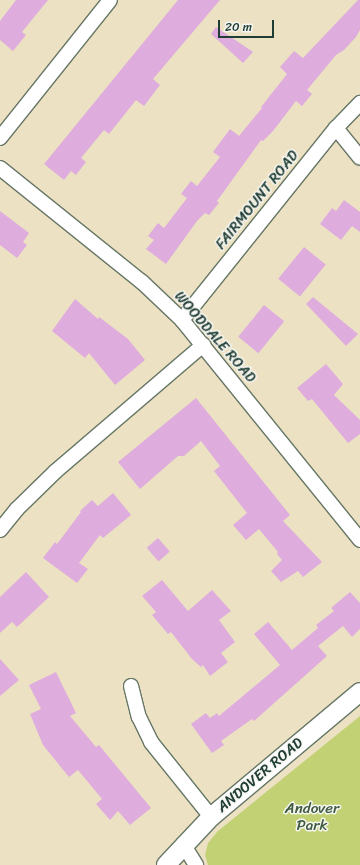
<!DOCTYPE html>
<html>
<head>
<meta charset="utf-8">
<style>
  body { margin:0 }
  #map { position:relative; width:360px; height:865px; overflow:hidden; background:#ece2c3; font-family:Sriracha,sans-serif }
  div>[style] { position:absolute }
  .green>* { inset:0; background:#c2d173 }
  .building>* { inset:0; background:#deacdd; transform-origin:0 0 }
  .roads { filter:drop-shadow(1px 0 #677766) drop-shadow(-1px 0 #677766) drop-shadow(0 1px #677766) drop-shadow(0 -1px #677766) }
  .minor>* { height:14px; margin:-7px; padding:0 7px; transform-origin:7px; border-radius:7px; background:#fff }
  .tertiary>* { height:18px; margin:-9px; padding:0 9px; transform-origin:9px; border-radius:9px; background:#fff }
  span { translate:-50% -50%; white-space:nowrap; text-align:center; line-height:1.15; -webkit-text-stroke:3px #f6f6f2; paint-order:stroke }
  .street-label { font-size:15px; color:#1f3d34 }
  .park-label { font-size:15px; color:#405b41 }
  .scale { position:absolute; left:218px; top:20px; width:56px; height:18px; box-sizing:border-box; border:2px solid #1f3d34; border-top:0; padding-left:5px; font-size:12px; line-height:14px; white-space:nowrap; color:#1f3d34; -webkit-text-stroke:3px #f6f6f2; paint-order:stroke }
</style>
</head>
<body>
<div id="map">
  <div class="green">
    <i style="clip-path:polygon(360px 716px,360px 865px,208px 865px,205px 855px,208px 843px,218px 831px)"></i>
  </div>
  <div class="building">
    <i style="clip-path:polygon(16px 0,48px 0,22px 32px,26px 35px,13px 51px,0 40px,0 21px)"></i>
    <i style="clip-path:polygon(178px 0,220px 0,153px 79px,160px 85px,144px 106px,136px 100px,109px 134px,104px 130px,81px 158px,86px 162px,76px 175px,71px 171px,64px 180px,44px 164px)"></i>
    <i style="clip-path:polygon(358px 0,360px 0,360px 30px,356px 37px,344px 50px,336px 55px,307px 90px,312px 94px,302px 106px,296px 101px,273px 131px,263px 141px,261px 140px,217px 201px,219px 203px,209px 215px,205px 213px,197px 221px,166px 264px,146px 249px,154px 240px,148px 236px,158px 223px,164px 228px,187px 198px,181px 194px,191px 181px,197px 186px,220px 157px,213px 152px,230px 129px,239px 136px,262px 108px,261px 107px,287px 74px,280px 67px,294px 51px,303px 58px)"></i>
    <i style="clip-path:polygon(216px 27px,253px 52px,243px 63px,211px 34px)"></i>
    <i style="clip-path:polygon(344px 200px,360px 212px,360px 232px,352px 226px,341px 240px,320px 224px,332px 208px,336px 211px)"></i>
    <i style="clip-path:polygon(0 211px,29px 233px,23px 242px,27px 245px,17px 258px,0 245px)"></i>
    <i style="left:304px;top:247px;width:28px;height:41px;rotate:39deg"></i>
    <i style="clip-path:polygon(313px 297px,358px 334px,346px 346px,306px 304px)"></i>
    <i style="clip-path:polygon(75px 299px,98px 319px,99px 317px,128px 339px,145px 360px,115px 385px,89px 353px,85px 358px,52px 331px)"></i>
    <i style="left:264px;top:305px;width:26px;height:41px;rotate:39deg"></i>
    <i style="clip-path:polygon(326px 364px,343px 384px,334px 395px,360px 420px,360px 434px,348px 443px,312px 399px,308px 401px,297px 388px)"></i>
    <i style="clip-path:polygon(196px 398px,290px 515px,283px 521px,322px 562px,303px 577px,298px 571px,281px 582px,271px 571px,282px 560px,277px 554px,278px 552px,259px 529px,246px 540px,233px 525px,247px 513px,214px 471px,220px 466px,201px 441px,184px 456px,178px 456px,140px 489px,118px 462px)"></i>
    <i style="clip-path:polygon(113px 493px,131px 515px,103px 538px,100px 535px,79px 563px,88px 569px,77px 583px,43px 558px,55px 542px,57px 544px,81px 512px,80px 511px,92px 500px,98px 506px)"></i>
    <i style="left:158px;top:538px;width:18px;height:15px;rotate:49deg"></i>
    <i style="clip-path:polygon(26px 572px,49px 597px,17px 627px,12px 622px,0 633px,0 597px)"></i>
    <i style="clip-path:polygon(162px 580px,188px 611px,212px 590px,231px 611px,219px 620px,235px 642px,221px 653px,228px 662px,210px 676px,203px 665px,201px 667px,192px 659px,171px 632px,168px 634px,152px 615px,156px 612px,142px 596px)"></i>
    <i style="clip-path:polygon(350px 592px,360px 603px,360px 629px,352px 637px,343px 626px,318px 646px,327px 656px,254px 721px,252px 719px,221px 741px,224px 745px,212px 753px,191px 724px,206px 713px,210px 718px,217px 713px,219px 716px,280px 665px,254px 634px,268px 622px,292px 650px,318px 628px,316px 625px,334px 611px,331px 608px)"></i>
    <i style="clip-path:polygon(0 659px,19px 680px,0 696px)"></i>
    <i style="clip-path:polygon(56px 672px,76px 713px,70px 716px,96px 747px,99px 745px,151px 808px,130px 825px,118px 811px,110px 820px,96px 804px,102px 799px,78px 770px,69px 777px,43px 745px,30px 714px,41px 709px,29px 685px)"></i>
  </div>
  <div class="roads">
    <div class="minor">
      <i style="left:336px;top:128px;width:38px;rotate:51deg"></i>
      <i style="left:0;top:138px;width:176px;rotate:-51.4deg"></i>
      <i style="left:0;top:168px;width:182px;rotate:38.8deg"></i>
      <i style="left:142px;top:282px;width:55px;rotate:43.5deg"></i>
      <i style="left:182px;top:320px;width:283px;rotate:51deg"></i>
      <i style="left:182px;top:320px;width:246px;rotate:-51.3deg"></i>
      <i style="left:336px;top:128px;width:35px;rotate:-46deg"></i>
      <i style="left:0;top:530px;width:27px;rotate:-51deg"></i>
      <i style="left:17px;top:509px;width:54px;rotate:-44.3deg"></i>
      <i style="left:56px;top:471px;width:194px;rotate:-40.6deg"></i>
      <i style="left:131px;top:686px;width:32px;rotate:76deg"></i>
      <i style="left:139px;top:717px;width:28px;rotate:64deg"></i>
      <i style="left:151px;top:742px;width:96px;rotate:51.3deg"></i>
      <i style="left:183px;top:844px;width:25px;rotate:58deg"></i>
    </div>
    <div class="tertiary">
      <i style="left:166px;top:865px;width:66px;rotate:-46.8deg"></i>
      <i style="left:211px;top:817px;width:194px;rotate:-40deg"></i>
    </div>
  </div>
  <div class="street-label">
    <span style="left:257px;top:200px;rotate:-51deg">FAIRMOUNT ROAD</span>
    <span style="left:215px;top:337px;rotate:49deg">WOODDALE ROAD</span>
    <span style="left:260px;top:775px;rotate:-40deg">ANDOVER ROAD</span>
  </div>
  <div class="park-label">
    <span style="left:312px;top:817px">Andover<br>Park</span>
  </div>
  <div class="scale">20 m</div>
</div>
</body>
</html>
